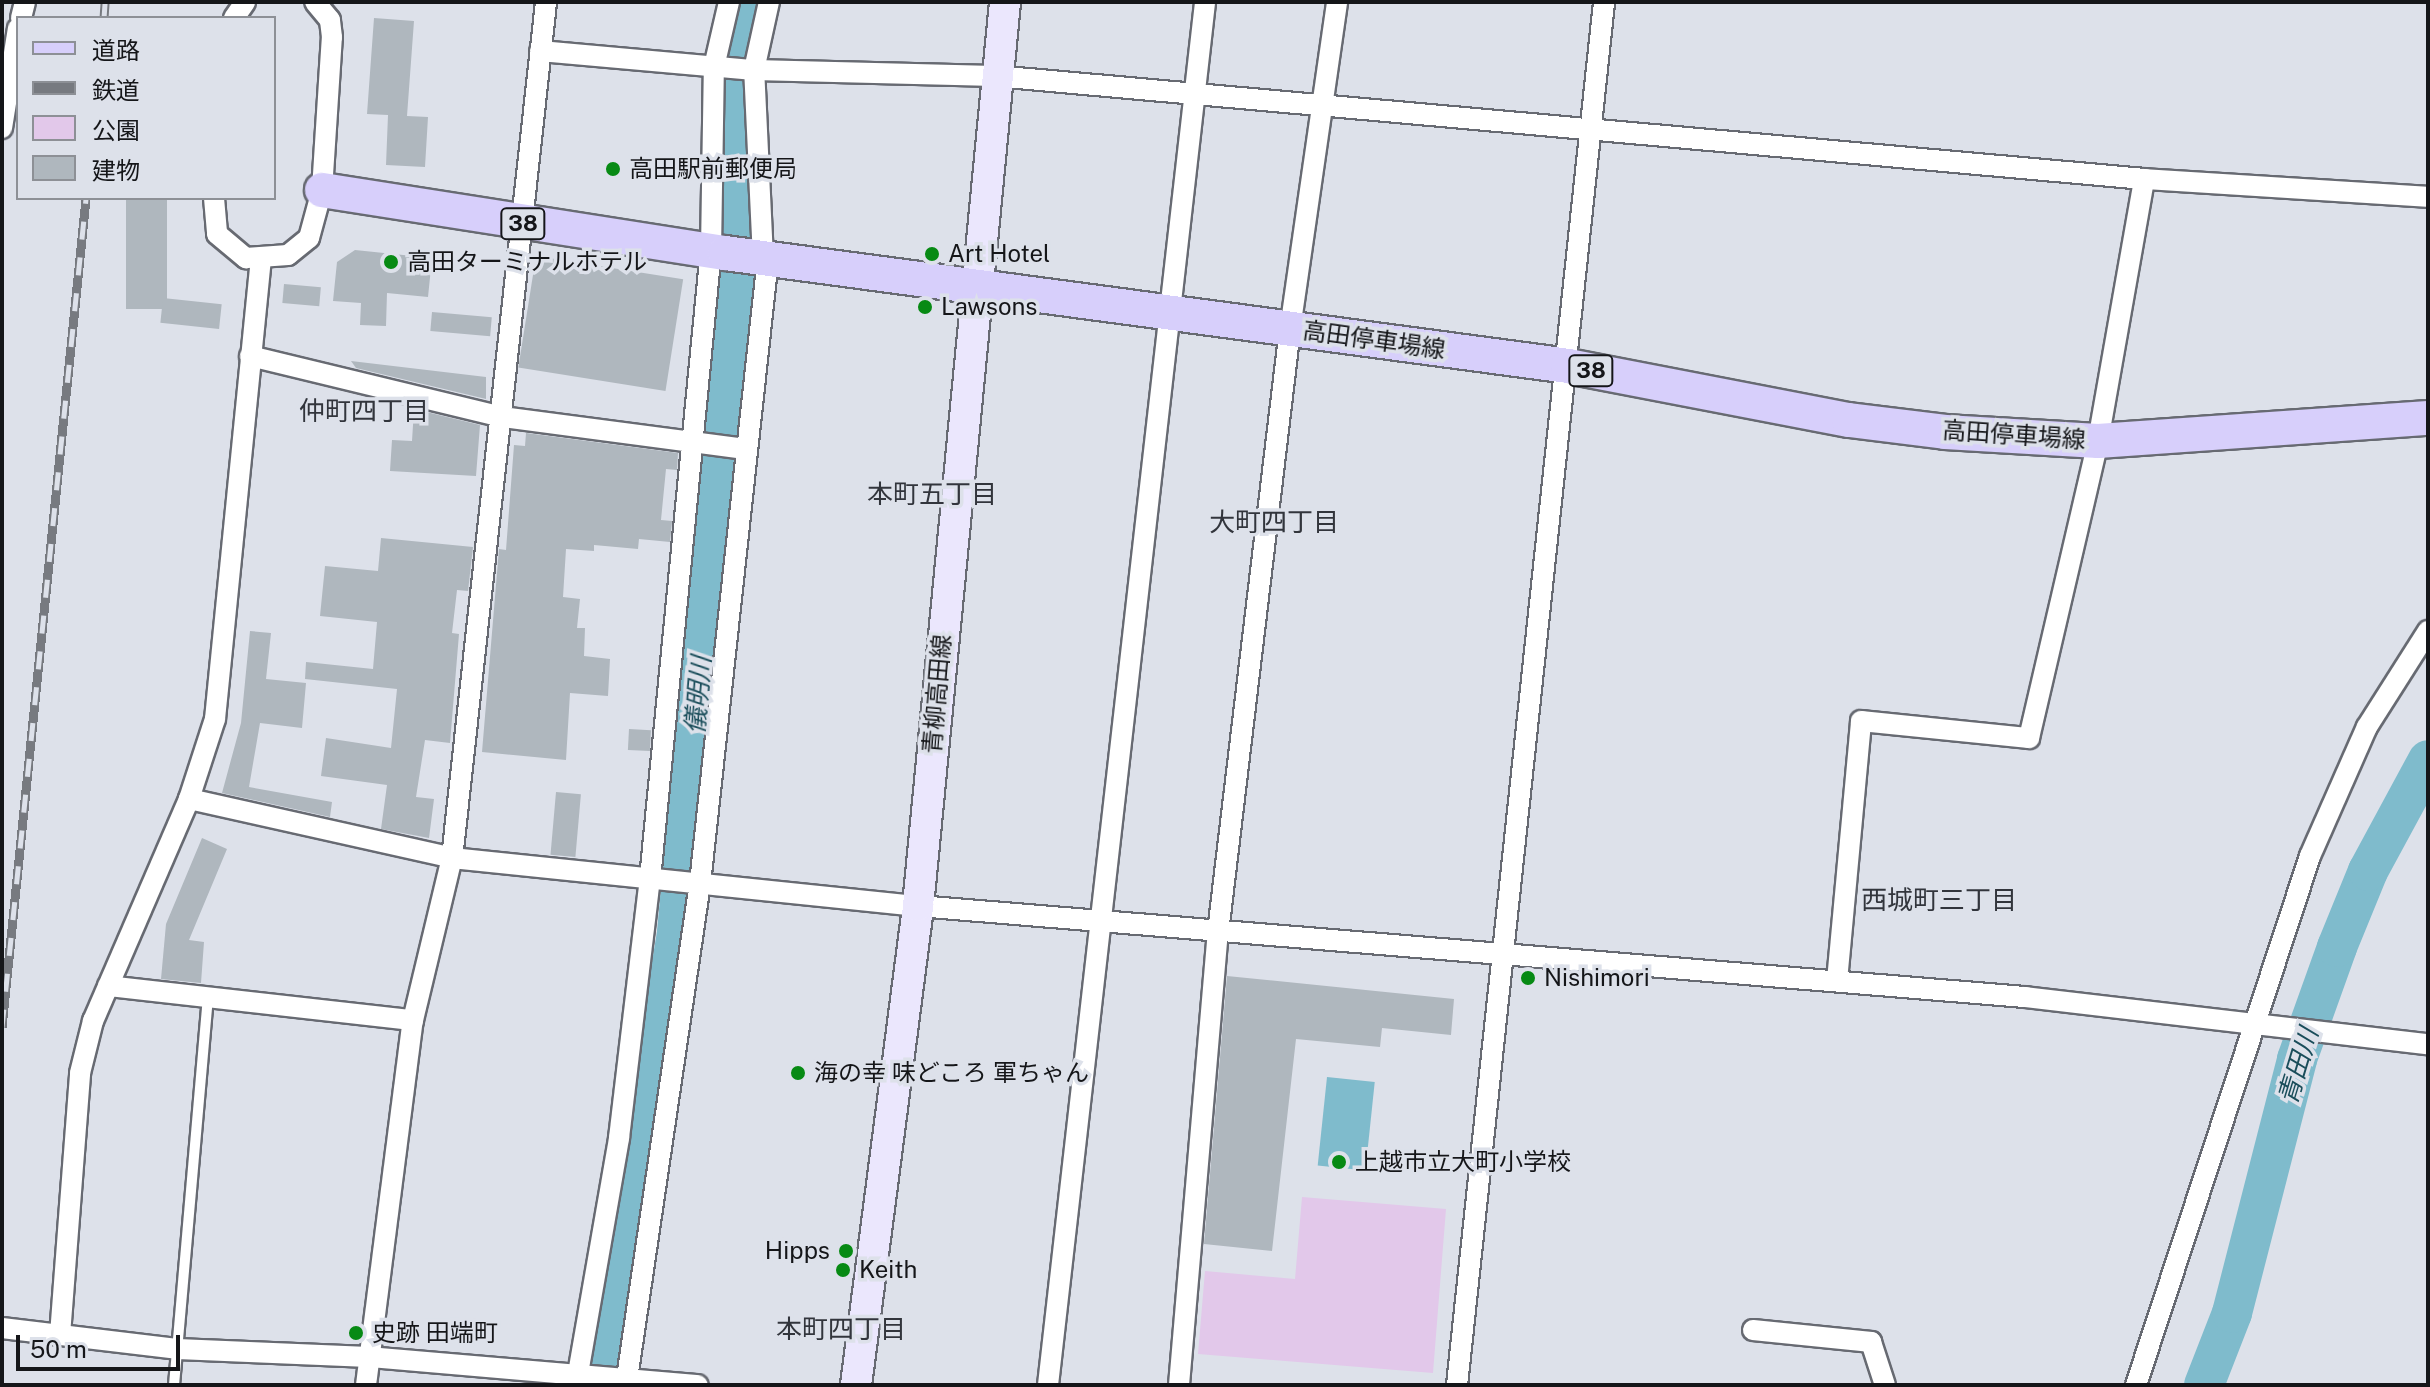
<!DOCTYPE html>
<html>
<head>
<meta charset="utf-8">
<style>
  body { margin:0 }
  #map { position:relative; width:2430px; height:1387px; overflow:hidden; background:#dde1ea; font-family:"Public Sans","Noto Sans JP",sans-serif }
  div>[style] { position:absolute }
  .green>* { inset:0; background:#e2c8ea }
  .water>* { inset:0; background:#7fbbcc; transform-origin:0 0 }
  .river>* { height:40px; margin:-20px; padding:0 20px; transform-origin:20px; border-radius:20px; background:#7fbbcc }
  .building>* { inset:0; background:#afb7be; transform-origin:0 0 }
  .roads { filter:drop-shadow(2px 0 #676a72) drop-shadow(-2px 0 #676a72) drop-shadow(0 2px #676a72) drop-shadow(0 -2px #676a72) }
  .lane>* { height:10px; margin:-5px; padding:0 5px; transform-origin:5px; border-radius:5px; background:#fff }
  .street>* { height:20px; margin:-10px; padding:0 10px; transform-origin:10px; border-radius:10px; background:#fff }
  .secondary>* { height:30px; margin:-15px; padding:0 15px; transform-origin:15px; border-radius:15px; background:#ebe7fd }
  .primary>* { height:34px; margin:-17px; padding:0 17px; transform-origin:17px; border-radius:17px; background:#d7cffb }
  .rail>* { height:9px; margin-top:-4.5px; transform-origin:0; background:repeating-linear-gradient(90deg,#dde1ea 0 18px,#777a80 0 36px); box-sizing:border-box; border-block:2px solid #777a80 }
  .dots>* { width:22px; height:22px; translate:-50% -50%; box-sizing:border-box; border:4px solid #dde1ea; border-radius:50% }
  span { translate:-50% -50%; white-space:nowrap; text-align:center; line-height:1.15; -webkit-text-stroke:7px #dde1ea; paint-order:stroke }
  .shield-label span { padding:2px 6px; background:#dde1ea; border:2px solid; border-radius:6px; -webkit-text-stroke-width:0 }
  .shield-label { font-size:22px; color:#151619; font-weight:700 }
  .poi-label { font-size:24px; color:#151619 }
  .left { translate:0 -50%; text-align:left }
  .right { translate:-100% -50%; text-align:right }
  .street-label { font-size:24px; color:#151619 }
  .neighbourhood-label { font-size:26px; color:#32353c }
  .water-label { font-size:26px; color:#1a4d5a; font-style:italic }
  .frame { position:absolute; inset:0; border:4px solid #151619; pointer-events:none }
  .legend { position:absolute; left:16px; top:16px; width:260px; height:184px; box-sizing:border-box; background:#dde1ea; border:2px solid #8d9096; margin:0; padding:10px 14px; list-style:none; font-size:24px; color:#151619 }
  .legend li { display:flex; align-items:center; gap:16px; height:40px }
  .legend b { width:40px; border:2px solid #8d9096 }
  .scale { position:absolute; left:16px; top:1335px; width:164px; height:36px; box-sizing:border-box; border:4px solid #151619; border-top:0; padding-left:10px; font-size:24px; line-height:28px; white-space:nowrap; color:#151619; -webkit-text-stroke:6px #dde1ea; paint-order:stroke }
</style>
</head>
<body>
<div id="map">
  <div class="green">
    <i style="clip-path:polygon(1302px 1197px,1446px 1209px,1433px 1373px,1198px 1354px,1205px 1271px,1295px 1279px)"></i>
  </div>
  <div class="water">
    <i style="left:1327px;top:1077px;width:48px;height:89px;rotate:6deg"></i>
  </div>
  <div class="river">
    <i style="left:603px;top:1385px;width:458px;rotate:-80.7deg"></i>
    <i style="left:677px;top:933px;width:696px;rotate:-84.97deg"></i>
    <i style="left:738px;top:240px;width:195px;rotate:-91.5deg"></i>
    <i style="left:733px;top:45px;width:44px;rotate:-78.2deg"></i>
    <i style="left:2204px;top:1385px;width:77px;rotate:-68.7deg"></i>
    <i style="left:2232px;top:1313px;width:262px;rotate:-75.6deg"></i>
    <i style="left:2297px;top:1059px;width:119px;rotate:-70.3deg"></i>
    <i style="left:2337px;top:947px;width:82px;rotate:-67.8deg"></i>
    <i style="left:2368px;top:871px;width:126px;rotate:-61.6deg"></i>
  </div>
  <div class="building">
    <i style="clip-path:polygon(374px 18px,414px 21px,407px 116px,428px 117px,425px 167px,386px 165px,388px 115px,367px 114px)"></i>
    <i style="left:126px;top:198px;width:41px;height:111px"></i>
    <i style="clip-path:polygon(355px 250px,432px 258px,428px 297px,387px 293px,386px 326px,360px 325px,361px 303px,333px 301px,337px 262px)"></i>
    <i style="left:536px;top:256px;width:149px;height:113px;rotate:9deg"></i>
    <i style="left:284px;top:284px;width:37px;height:19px;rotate:5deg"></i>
    <i style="left:163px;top:298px;width:59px;height:25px;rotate:6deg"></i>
    <i style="left:432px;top:312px;width:60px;height:19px;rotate:5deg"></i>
    <i style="clip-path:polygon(351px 361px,486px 377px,486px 399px,356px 368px)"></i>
    <i style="clip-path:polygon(414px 409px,480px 425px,476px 476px,390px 471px,392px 440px,412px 441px)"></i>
    <i style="clip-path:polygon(526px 433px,678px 453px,677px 470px,666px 469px,661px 520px,672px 521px,670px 542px,639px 539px,638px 549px,594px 545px,594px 551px,566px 549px,563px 597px,580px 599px,577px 628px,585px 628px,584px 656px,610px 659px,608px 696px,570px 693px,566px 760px,482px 752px,499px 549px,506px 550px,514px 445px,525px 446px)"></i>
    <i style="clip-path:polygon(381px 538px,473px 547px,468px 591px,457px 590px,452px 633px,459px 634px,450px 743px,425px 740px,416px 797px,434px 799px,429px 838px,381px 829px,387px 785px,321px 776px,326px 738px,391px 748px,397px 689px,305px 679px,306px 662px,373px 669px,377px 622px,320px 616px,325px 566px,378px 571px)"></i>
    <i style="clip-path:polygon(250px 631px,271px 633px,266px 679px,306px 683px,302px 728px,260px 723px,249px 787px,332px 802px,330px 817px,222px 793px,241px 723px)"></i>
    <i style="left:629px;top:729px;width:22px;height:21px;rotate:3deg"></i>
    <i style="left:556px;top:792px;width:25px;height:63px;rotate:5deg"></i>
    <i style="clip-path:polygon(202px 838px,227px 849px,189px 940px,204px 942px,201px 983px,161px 979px,166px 924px)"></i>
    <i style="clip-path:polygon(1227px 976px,1454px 999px,1451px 1035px,1382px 1028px,1380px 1047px,1296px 1039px,1272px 1251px,1204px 1244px)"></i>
  </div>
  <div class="roads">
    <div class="lane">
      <i style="left:174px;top:1385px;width:387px;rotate:-85deg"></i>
    </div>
    <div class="street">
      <i style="left:21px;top:18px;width:16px;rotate:-76deg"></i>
      <i style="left:234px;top:18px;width:19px;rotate:-55deg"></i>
      <i style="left:540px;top:51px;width:215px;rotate:5.1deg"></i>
      <i style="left:754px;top:70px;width:241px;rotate:1.4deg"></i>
      <i style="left:995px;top:76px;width:1154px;rotate:5.12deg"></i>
      <i style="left:2144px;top:179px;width:285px;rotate:3.6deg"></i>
      <i style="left:2px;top:128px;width:101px;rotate:-80.9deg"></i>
      <i style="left:214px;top:198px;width:36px;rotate:85deg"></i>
      <i style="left:217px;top:234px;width:38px;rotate:40deg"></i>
      <i style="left:246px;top:258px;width:42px;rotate:-4.1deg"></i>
      <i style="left:288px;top:255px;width:27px;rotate:-39deg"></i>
      <i style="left:309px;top:238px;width:50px;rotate:-74.8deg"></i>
      <i style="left:322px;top:190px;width:153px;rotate:-86.3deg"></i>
      <i style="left:332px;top:37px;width:17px;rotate:-97deg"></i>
      <i style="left:330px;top:20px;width:23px;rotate:-130deg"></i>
      <i style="left:763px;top:258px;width:188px;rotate:-92.7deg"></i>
      <i style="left:754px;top:70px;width:70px;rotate:-77.6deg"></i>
      <i style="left:250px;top:356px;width:259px;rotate:13.6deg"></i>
      <i style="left:502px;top:417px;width:245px;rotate:7.5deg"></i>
      <i style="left:189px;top:799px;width:270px;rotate:12.6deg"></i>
      <i style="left:452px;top:858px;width:468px;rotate:5.9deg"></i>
      <i style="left:918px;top:906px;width:1111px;rotate:4.7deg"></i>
      <i style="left:2025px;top:997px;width:406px;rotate:6.7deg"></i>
      <i style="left:1837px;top:981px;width:261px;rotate:-84.7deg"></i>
      <i style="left:1861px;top:721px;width:169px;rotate:5.8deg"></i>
      <i style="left:2029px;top:738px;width:305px;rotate:-76.9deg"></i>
      <i style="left:2098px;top:441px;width:266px;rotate:-80deg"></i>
      <i style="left:108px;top:986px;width:307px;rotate:6.4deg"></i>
      <i style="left:2px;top:1328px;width:176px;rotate:6.8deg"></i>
      <i style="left:177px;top:1349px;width:192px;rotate:2.4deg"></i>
      <i style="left:369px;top:1357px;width:330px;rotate:4.9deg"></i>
      <i style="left:1753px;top:1330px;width:119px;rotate:5.8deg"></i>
      <i style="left:1871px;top:1342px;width:45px;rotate:72deg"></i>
      <i style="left:60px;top:1335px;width:263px;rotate:-85.6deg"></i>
      <i style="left:80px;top:1073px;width:54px;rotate:-76deg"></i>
      <i style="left:93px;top:1021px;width:242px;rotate:-66.6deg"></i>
      <i style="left:189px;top:799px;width:84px;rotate:-72deg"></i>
      <i style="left:215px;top:719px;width:462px;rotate:-84.3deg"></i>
      <i style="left:366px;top:1385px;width:368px;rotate:-82.7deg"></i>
      <i style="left:413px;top:1020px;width:167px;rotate:-76.5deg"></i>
      <i style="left:452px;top:858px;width:861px;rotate:-83.73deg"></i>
      <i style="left:576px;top:1385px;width:251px;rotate:-80.1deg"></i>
      <i style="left:619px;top:1138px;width:261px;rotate:-83.2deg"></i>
      <i style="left:650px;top:879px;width:632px;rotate:-84.46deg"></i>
      <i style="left:711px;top:250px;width:183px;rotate:-89.1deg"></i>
      <i style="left:714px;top:67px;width:67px;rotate:-77deg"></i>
      <i style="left:626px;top:1385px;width:507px;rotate:-81.61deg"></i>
      <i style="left:700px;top:883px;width:629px;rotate:-83.79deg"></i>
      <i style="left:1048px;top:1385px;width:1392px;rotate:-83.52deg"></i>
      <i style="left:1179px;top:1385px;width:455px;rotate:-85.1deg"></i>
      <i style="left:1218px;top:932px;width:607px;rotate:-83.19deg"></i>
      <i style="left:1290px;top:329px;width:330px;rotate:-81.8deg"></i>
      <i style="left:1457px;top:1385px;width:1391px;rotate:-83.93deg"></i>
      <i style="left:2136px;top:1385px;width:557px;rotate:-71.79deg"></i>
      <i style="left:2310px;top:856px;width:141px;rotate:-66.2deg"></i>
      <i style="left:2367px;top:727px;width:114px;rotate:-57.6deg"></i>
    </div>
    <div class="secondary">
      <i style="left:856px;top:1385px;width:483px;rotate:-82.6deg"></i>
      <i style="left:918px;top:906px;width:908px;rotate:-84.5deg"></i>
    </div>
    <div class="primary">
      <i style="left:322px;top:190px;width:408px;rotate:8.9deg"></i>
      <i style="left:725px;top:253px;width:851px;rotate:7.63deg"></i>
      <i style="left:1568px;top:366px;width:286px;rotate:10.9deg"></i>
      <i style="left:1849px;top:420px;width:97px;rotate:7.1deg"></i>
      <i style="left:1945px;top:432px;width:153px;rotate:3.4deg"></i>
      <i style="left:2098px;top:441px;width:331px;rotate:-4deg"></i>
    </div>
  </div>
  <div class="rail">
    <i style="left:104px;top:18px;width:16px;rotate:-86deg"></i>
    <i style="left:2px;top:1027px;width:833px;rotate:-84.21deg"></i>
  </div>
  <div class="dots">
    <i style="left:613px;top:169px;background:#078a14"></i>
    <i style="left:932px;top:254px;background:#078a14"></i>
    <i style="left:391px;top:262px;background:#078a14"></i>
    <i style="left:925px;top:307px;background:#078a14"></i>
    <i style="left:1528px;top:978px;background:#078a14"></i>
    <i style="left:798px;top:1073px;background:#078a14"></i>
    <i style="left:1339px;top:1162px;background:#078a14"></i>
    <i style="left:846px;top:1251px;background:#078a14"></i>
    <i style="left:843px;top:1270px;background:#078a14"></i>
    <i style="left:356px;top:1333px;background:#078a14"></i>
  </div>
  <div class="shield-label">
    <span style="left:523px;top:224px">38</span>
    <span style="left:1591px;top:371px">38</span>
  </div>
  <div class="poi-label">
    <span class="left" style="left:629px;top:169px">高田駅前郵便局</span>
    <span class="left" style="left:948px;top:254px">Art Hotel</span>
    <span class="left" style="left:407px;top:262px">高田ターミナルホテル</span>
    <span class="left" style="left:941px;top:307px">Lawsons</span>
    <span class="left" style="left:1544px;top:978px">Nishimori</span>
    <span class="left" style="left:814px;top:1073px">海の幸 味どころ 軍ちゃん</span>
    <span class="left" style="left:1355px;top:1162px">上越市立大町小学校</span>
    <span class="right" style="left:830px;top:1251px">Hipps</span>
    <span class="left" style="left:859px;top:1270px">Keith</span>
    <span class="left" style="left:372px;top:1333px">史跡 田端町</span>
  </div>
  <div class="street-label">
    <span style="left:1374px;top:340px;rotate:8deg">高田停車場線</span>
    <span style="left:2014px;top:435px;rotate:4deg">高田停車場線</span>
    <span style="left:937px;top:694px;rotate:-85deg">青柳高田線</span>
  </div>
  <div class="neighbourhood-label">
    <span style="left:364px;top:411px">仲町四丁目</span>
    <span style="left:932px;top:494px">本町五丁目</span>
    <span style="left:1274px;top:522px">大町四丁目</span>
    <span style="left:1939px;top:900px">西城町三丁目</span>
    <span style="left:841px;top:1329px">本町四丁目</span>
  </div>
  <div class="water-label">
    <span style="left:698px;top:695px;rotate:-85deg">儀明川</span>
    <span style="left:2298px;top:1066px;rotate:-73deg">青田川</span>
  </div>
  <div class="frame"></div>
  <ul class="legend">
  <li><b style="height:10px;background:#d7cffb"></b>道路</li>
  <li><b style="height:10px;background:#777a80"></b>鉄道</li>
  <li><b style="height:22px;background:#e2c8ea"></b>公園</li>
  <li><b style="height:22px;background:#afb7be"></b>建物</li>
  </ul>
  <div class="scale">50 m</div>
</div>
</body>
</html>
